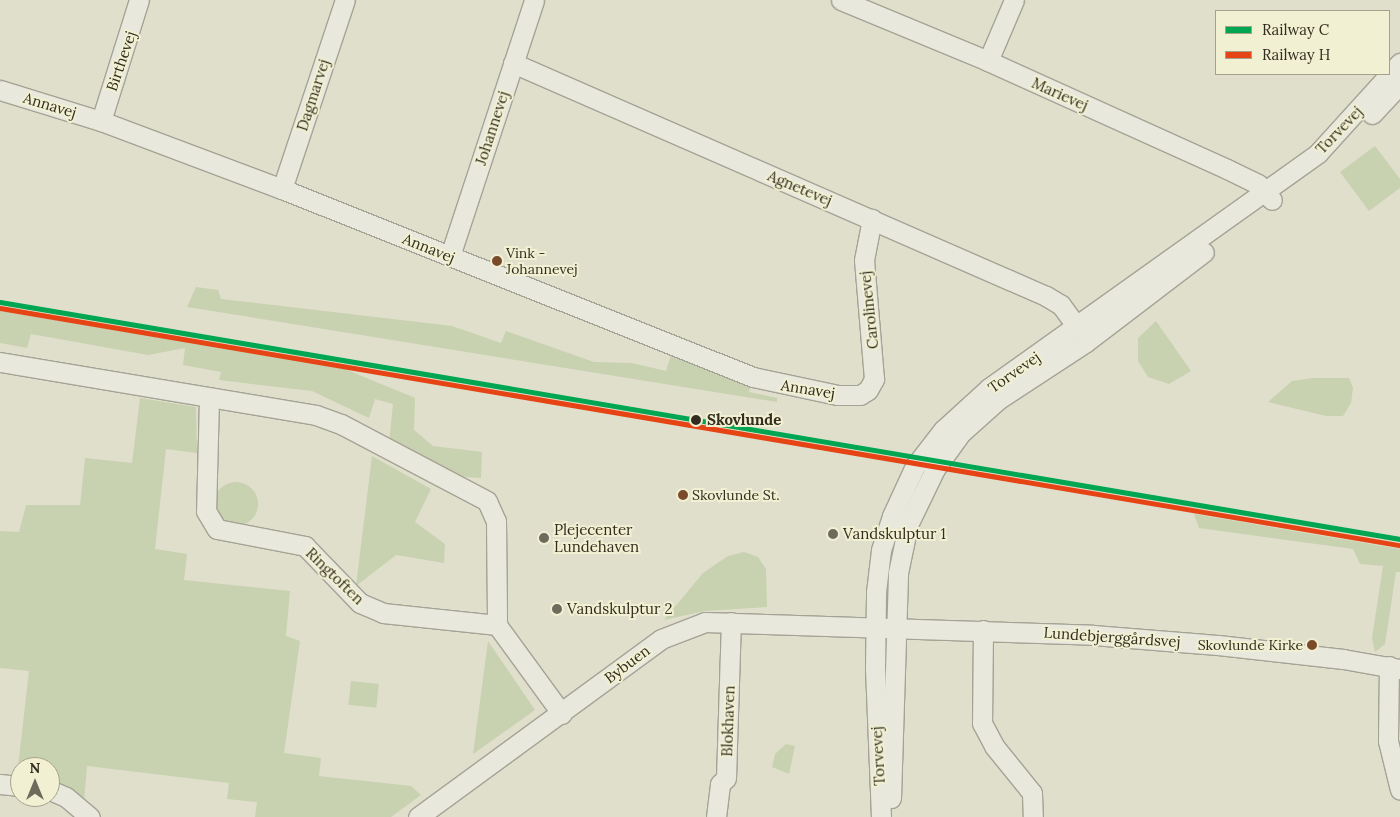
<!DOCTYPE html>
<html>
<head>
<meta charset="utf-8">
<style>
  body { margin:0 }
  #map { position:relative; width:1400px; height:817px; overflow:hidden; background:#e0dfcc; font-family:Lora,serif }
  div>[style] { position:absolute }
  .green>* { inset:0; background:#c8d1b0; transform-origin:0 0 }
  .round { border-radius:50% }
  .roads { filter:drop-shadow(1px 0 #a5a395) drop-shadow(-1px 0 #a5a395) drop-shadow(0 1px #a5a395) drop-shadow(0 -1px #a5a395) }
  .minor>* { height:19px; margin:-9.5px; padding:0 9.5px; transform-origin:9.5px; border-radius:9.5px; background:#e8e8dd }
  .rail-1>* { height:5px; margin:-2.5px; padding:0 2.5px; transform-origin:2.5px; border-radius:2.5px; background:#00a651 }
  .rail-2>* { height:5px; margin:-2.5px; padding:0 2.5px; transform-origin:2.5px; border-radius:2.5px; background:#e64415 }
  .dots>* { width:14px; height:14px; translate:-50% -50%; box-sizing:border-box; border:2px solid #f1f0d2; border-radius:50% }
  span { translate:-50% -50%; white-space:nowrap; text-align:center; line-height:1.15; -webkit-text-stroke:4px #f1f0d2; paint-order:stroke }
  .bus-label { font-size:14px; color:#322d1f }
  .left { translate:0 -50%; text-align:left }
  .right { translate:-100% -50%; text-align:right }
  .street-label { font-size:15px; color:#322d1f }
  .stop-label { font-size:15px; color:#322d1f; font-weight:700 }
  .poi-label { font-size:15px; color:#322d1f }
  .legend { position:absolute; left:1215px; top:10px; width:175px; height:65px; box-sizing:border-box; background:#f1f0d2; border:1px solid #a5a28a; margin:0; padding:6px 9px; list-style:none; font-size:15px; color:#322d1f }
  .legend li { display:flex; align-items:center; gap:10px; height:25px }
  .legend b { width:25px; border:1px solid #a5a28a }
  .north { position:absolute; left:10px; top:757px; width:50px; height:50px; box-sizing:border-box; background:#f1f0d2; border:1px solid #a5a28a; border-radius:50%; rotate:0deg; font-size:14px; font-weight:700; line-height:20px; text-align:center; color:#322d1f }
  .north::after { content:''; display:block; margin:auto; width:18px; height:22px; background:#6f6b5c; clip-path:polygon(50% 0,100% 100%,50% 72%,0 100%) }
</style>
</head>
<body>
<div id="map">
  <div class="green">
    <i style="clip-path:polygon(1375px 146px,1400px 179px,1400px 188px,1369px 211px,1340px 172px)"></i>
    <i style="clip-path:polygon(196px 287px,218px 290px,221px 299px,452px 326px,501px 343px,506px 331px,594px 362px,632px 363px,666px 371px,671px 355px,751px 383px,749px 392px,777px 398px,777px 402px,187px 307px)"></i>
    <i style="clip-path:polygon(0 311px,340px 367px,415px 398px,414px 430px,433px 446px,482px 452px,481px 478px,447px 476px,389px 444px,393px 404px,375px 399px,369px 418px,312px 391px,219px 380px,221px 372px,183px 365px,185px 348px,148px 355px,31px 334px,27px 348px,0 343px)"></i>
    <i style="clip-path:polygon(1156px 321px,1191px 371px,1169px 384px,1148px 377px,1138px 361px,1138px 338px)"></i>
    <i style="clip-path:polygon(1313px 378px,1349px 378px,1353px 388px,1351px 403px,1343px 416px,1326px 416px,1268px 402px,1292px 381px)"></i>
    <i style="clip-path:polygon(140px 398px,196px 407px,197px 453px,166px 449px,155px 549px,187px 554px,184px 580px,290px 591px,286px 636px,300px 641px,284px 753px,321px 758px,319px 776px,411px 786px,421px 795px,391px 817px,255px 817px,257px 802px,227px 799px,229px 783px,87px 766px,84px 802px,50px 782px,50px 767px,20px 767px,20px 777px,17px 776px,29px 671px,0 668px,0 531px,19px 532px,26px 505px,80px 505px,85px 458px,132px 463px)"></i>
    <i style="clip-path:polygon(372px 456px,431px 489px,415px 522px,445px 544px,444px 563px,396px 555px,356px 586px)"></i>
    <i class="round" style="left:214px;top:482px;width:44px;height:44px"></i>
    <i style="clip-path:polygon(1194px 514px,1400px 549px,1400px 572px,1396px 572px,1385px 644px,1375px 652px,1372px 638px,1383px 566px,1360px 564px,1353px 549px,1199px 528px)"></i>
    <i style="clip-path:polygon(744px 552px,758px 557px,766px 569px,767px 607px,705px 611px,664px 620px,703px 573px,728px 556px)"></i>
    <i style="clip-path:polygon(488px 641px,535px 710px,473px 754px)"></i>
    <i style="left:351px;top:681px;width:28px;height:24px;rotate:6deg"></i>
    <i style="clip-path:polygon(786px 744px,795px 746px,789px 774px,772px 767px,775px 754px)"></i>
  </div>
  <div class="roads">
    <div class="minor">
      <i style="left:841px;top:0;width:159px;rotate:22.5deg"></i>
      <i style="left:988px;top:61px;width:262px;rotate:24.3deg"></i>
      <i style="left:1227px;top:169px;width:34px;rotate:26deg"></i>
      <i style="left:1258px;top:184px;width:21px;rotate:49deg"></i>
      <i style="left:988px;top:61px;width:66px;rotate:-66.9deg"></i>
      <i style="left:513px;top:63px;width:582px;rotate:23.61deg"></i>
      <i style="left:1046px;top:296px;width:17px;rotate:31deg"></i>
      <i style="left:1061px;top:305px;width:27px;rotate:54deg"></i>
      <i style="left:0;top:90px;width:106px;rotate:17.1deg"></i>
      <i style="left:101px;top:121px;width:193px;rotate:20.6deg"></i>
      <i style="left:282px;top:189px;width:507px;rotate:21.76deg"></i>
      <i style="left:753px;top:377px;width:87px;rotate:12deg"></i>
      <i style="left:838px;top:395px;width:22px"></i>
      <i style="left:860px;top:395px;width:9px;rotate:-32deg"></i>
      <i style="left:868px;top:390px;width:13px;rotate:-61deg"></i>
      <i style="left:874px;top:379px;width:119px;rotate:-94.8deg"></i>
      <i style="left:864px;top:260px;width:42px;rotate:-79deg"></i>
      <i style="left:1372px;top:114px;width:41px;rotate:-47deg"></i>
      <i style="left:101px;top:121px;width:127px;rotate:-72.6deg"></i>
      <i style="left:282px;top:189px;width:199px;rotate:-71.6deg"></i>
      <i style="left:450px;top:256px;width:269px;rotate:-71.8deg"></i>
      <i style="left:0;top:362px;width:320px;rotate:9.5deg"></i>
      <i style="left:316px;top:415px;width:27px;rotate:20deg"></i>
      <i style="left:341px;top:424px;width:165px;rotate:27.8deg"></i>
      <i style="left:487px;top:501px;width:22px;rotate:66deg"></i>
      <i style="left:496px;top:521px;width:104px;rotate:89.4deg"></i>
      <i style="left:497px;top:625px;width:110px;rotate:53.9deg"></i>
      <i style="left:209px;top:399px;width:112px;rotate:91.5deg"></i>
      <i style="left:206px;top:511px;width:21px;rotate:59deg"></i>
      <i style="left:217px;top:529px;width:90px;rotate:10.9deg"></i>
      <i style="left:305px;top:546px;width:79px;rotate:46deg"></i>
      <i style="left:360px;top:603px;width:25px;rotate:23deg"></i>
      <i style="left:383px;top:613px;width:115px;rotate:6deg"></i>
      <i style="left:983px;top:630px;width:93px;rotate:90.6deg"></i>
      <i style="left:982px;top:723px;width:26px;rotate:62deg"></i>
      <i style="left:994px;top:746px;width:60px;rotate:51deg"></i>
      <i style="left:1032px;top:793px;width:24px;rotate:88deg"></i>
      <i style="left:1389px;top:666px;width:75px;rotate:90.8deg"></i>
      <i style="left:1388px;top:741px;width:50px;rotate:76.2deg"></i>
      <i style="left:0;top:784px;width:20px;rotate:6deg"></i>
      <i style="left:50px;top:790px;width:17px;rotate:24deg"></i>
      <i style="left:66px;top:797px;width:31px;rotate:40deg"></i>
      <i style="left:891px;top:798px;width:225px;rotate:-88.2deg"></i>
      <i style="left:898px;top:573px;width:49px;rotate:-78.2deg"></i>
      <i style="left:908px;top:525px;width:62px;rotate:-64.3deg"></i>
      <i style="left:935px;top:469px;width:44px;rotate:-54.2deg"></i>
      <i style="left:961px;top:433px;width:51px;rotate:-41.8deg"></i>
      <i style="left:999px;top:399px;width:104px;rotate:-33.2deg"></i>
      <i style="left:1086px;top:342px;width:148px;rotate:-37.3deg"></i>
      <i style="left:418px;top:817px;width:301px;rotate:-36.2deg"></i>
      <i style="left:661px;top:639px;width:47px;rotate:-21.1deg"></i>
      <i style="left:705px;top:622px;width:388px;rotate:1.9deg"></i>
      <i style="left:1093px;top:635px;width:125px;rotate:4.6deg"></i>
      <i style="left:1218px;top:645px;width:126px;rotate:6.4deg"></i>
      <i style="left:1343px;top:659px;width:58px;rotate:10deg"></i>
      <i style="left:716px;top:817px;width:33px;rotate:-83deg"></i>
      <i style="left:720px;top:784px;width:8px;rotate:-45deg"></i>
      <i style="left:726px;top:778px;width:156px;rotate:-88.2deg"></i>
      <i style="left:881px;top:817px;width:149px;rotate:-92.3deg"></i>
      <i style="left:875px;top:668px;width:76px;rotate:-89.2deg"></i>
      <i style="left:876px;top:592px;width:42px;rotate:-83.2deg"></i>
      <i style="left:881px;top:550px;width:36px;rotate:-72deg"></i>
      <i style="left:892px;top:516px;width:55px;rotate:-65.3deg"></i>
      <i style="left:915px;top:466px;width:46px;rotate:-52.1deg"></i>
      <i style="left:943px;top:430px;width:62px;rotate:-42.4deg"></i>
      <i style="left:989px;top:388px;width:404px;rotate:-35.5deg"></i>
      <i style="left:1318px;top:153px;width:122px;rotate:-47.7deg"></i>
    </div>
  </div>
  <div class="rail-1">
    <i style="left:0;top:302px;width:1420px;rotate:9.61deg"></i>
  </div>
  <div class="rail-2">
    <i style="left:0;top:308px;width:1419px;rotate:9.62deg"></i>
  </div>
  <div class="dots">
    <i style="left:497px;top:261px;background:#7a4b2a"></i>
    <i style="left:696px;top:420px;background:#322d1f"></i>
    <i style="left:683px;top:495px;background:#7a4b2a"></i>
    <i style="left:833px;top:534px;background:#6f6b5c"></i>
    <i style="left:544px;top:538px;background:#6f6b5c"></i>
    <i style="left:557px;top:609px;background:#6f6b5c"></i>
    <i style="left:1312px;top:645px;background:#7a4b2a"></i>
  </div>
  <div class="bus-label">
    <span class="left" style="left:506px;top:261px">Vink -<br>Johannevej</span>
    <span class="left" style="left:692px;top:495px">Skovlunde St.</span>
    <span class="right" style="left:1303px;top:645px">Skovlunde Kirke</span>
  </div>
  <div class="street-label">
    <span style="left:121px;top:61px;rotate:-71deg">Birthevej</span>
    <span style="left:1060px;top:94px;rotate:24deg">Marievej</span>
    <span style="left:313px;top:95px;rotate:-72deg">Dagmarvej</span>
    <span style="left:50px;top:105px;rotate:17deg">Annavej</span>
    <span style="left:492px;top:128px;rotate:-72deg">Johannevej</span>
    <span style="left:1339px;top:130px;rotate:-46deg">Torvevej</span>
    <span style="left:800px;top:188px;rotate:23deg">Agnetevej</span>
    <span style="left:429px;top:248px;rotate:22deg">Annavej</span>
    <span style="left:869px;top:310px;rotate:-96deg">Carolinevej</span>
    <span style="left:1014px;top:372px;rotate:-35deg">Torvevej</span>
    <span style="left:808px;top:389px;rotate:9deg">Annavej</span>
    <span style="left:335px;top:576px;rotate:44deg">Ringtoften</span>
    <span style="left:1112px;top:637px;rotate:4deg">Lundebjerggårdsvej</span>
    <span style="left:627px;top:664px;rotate:-37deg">Bybuen</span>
    <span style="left:728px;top:721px;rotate:-88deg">Blokhaven</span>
    <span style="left:878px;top:756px;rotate:-93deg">Torvevej</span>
  </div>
  <div class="stop-label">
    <span class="left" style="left:707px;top:420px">Skovlunde</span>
  </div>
  <div class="poi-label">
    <span class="left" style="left:554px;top:538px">Plejecenter<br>Lundehaven</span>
    <span class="left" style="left:843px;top:534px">Vandskulptur 1</span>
    <span class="left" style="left:567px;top:609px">Vandskulptur 2</span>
  </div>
  <ul class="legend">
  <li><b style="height:6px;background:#00a651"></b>Railway C</li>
  <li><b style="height:6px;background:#e64415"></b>Railway H</li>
  </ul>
  <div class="north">N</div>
</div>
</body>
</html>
